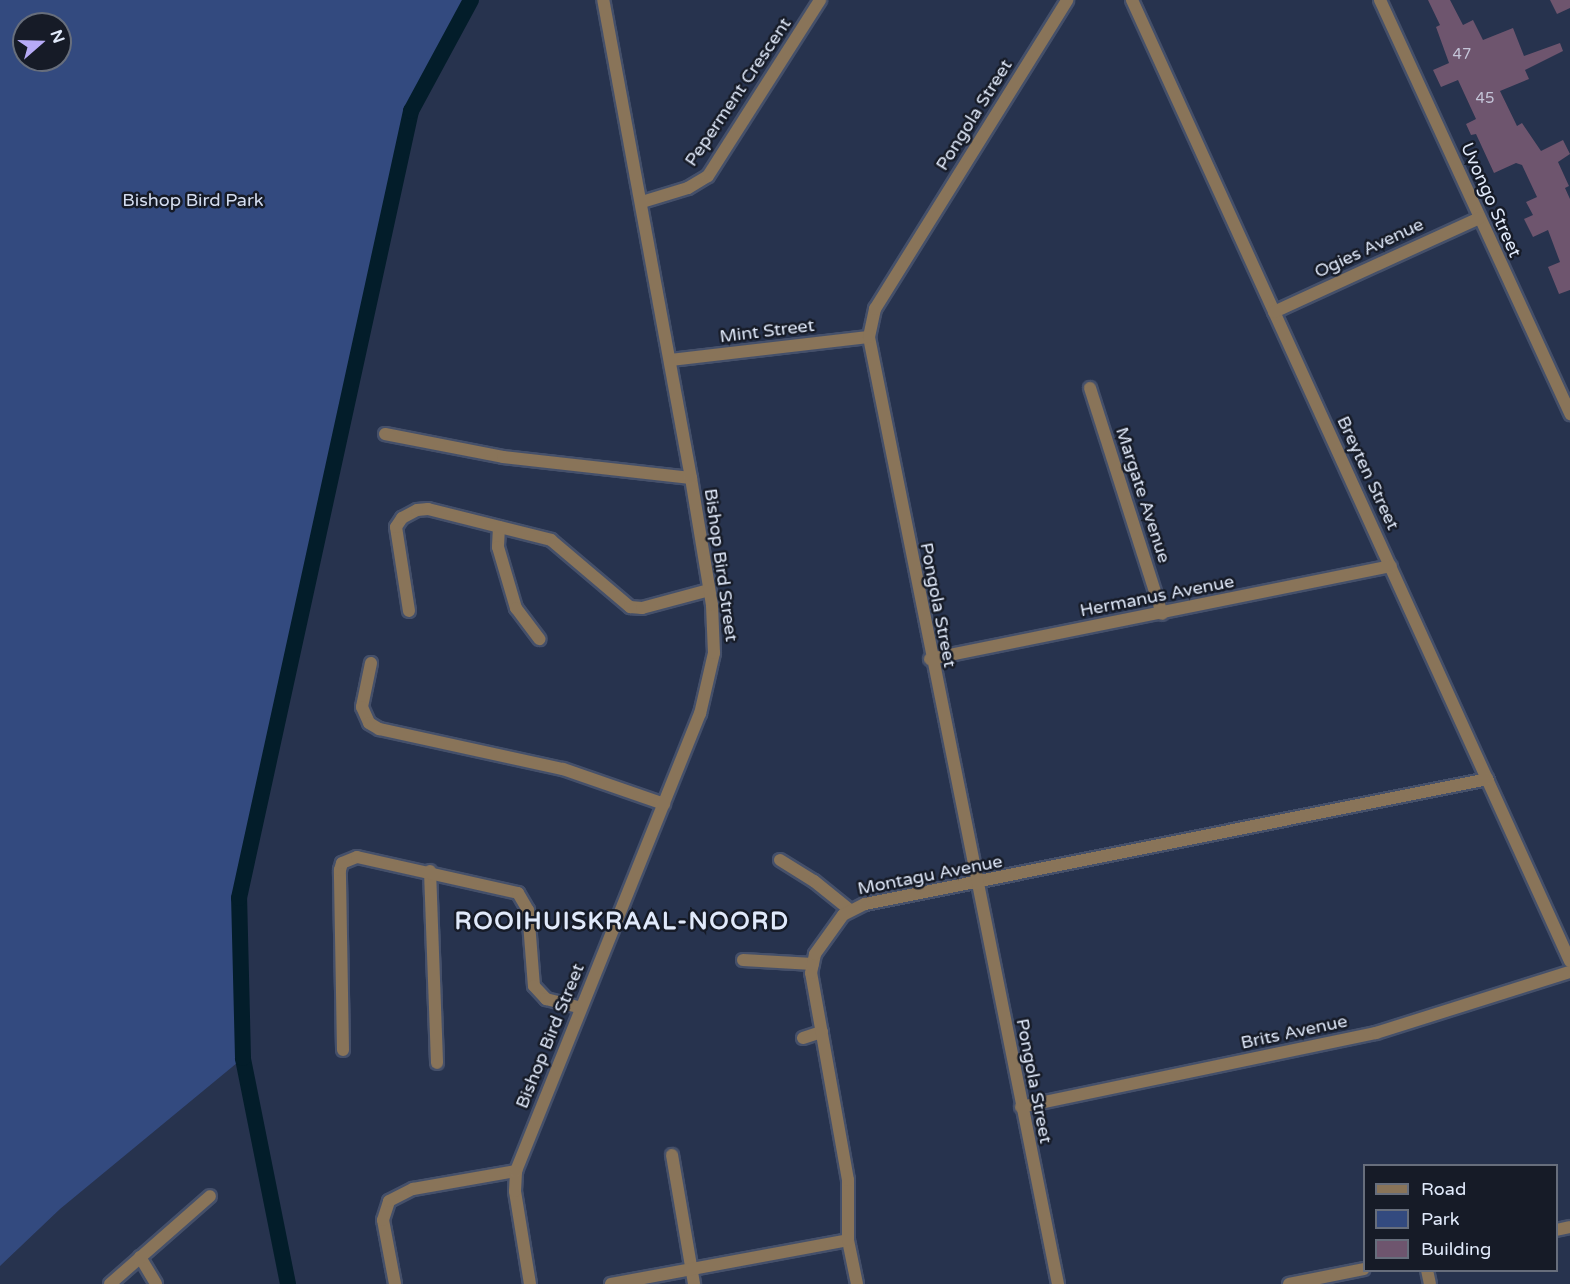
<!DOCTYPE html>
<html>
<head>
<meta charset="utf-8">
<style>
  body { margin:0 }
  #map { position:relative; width:1570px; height:1284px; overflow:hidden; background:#27334e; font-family:"Varela Round",sans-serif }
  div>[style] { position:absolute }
  .green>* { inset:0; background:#334a7f }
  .canal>* { height:16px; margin:-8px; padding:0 8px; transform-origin:8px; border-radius:8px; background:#031d2a }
  .building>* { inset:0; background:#6e556e }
  .roads { filter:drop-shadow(2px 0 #45506a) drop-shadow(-2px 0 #45506a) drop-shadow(0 2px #45506a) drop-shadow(0 -2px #45506a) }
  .minor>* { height:12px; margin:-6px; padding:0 6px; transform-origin:6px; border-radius:6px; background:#897459 }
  span { translate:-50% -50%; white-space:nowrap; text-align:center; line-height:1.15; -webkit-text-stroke:5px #161b27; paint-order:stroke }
  .number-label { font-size:15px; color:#c4c5d8 }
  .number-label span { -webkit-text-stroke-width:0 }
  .street-label { font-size:18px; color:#e1eafb }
  .park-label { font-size:18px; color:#d4ddf0 }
  .district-label { font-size:24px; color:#e1eafb; font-weight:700; letter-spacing:1.5px }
  .legend { position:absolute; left:1363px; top:1164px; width:195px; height:108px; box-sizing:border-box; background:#161b27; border:2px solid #676e7c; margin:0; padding:8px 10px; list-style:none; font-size:18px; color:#e1eafb }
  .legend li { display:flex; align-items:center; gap:12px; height:30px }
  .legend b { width:30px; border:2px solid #676e7c }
  .north { position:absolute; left:12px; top:12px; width:60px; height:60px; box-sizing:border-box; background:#161b27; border:2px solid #676e7c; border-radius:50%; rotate:70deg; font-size:16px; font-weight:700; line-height:24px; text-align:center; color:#e1eafb }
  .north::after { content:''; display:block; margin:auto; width:21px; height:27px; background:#b7abf7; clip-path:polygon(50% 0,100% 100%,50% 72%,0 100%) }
</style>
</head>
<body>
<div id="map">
  <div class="green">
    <i style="clip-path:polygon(evenodd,0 0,471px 0,411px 111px,239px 898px,243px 1058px,60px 1209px,0 1266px,0 0,24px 24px,60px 24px,60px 60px,24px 60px,24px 24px)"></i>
  </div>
  <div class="canal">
    <i style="left:288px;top:1284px;width:230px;rotate:-101.3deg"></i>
    <i style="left:243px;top:1058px;width:160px;rotate:-91.4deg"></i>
    <i style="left:239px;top:898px;width:806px;rotate:-77.67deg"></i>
    <i style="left:411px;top:111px;width:126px;rotate:-61.6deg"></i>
  </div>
  <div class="building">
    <i style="clip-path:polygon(1428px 0,1450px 0,1463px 25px,1473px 20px,1483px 40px,1513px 28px,1524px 56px,1560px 43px,1563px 51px,1525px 70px,1529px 79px,1500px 91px,1517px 126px,1522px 123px,1541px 151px,1563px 140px,1570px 154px,1558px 162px,1569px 186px,1565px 188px,1570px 199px,1570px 290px,1559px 294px,1548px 267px,1560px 262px,1548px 230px,1533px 237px,1524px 219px,1533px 215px,1526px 202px,1537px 197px,1522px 165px,1516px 163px,1494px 173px,1476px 134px,1471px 135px,1466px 124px,1476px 119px,1458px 80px,1441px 87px,1433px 70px,1449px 63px,1436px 27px,1440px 25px)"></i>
    <i style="clip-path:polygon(1550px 0,1570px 0,1570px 8px,1557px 14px)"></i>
  </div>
  <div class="roads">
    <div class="minor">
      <i style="left:1132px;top:0;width:1056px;rotate:65.5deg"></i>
      <i style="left:1380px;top:0;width:456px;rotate:65.3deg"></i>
      <i style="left:642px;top:202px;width:48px;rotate:-16.9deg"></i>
      <i style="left:688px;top:188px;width:23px;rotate:-31deg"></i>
      <i style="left:708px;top:176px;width:209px;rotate:-57.5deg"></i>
      <i style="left:1274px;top:312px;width:226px;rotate:-24.6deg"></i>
      <i style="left:670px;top:360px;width:200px;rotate:-6.6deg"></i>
      <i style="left:1090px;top:388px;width:237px;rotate:72.3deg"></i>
      <i style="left:385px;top:434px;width:120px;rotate:11deg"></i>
      <i style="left:503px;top:457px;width:189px;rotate:6.4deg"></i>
      <i style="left:499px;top:527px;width:20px;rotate:93deg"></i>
      <i style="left:498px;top:547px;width:64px;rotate:73.6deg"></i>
      <i style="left:516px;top:608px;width:39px;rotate:53deg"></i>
      <i style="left:409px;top:611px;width:85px;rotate:-98.8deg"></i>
      <i style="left:396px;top:527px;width:11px;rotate:-56deg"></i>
      <i style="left:402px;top:518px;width:17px;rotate:-28deg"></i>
      <i style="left:417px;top:510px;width:11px;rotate:-5deg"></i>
      <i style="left:428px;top:509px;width:127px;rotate:14.1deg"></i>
      <i style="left:551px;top:540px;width:104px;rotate:40.3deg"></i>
      <i style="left:630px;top:607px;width:12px;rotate:5deg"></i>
      <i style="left:642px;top:608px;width:69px;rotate:-15deg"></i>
      <i style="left:930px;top:659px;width:470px;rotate:-11.4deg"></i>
      <i style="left:371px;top:663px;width:45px;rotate:101.6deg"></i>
      <i style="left:362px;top:707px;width:17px;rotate:66deg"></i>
      <i style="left:369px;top:723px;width:12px;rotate:31deg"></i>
      <i style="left:379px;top:729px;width:188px;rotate:12.3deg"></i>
      <i style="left:563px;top:769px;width:107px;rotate:19.1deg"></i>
      <i style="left:780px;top:860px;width:40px;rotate:32deg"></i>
      <i style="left:814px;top:881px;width:46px;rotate:38.9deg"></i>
      <i style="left:430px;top:871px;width:192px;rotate:87.9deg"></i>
      <i style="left:743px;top:960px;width:70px;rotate:3.3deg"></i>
      <i style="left:803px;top:1038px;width:20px;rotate:-18deg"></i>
      <i style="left:343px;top:1050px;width:180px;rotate:-91deg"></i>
      <i style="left:340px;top:870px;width:7px;rotate:-74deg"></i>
      <i style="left:342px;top:863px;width:16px;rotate:-22deg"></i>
      <i style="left:357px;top:857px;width:165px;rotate:12.6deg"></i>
      <i style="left:518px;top:893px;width:20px;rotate:60deg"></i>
      <i style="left:528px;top:910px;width:76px;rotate:85.5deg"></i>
      <i style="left:534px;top:986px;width:18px;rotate:47deg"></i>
      <i style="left:546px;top:999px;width:36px;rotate:14deg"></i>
      <i style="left:1021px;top:1107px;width:363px;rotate:-11.8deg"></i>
      <i style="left:1376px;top:1033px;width:203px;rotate:-17.5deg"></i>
      <i style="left:672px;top:1155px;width:131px;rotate:80.3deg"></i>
      <i style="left:1556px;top:1230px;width:14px;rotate:-12deg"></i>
      <i style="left:140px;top:1257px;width:31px;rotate:59deg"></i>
      <i style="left:1427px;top:1270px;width:14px;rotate:78deg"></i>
      <i style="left:110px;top:1284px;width:133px;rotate:-41.3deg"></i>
      <i style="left:395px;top:1284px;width:65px;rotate:-100.6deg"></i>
      <i style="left:383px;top:1220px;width:20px;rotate:-72deg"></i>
      <i style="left:389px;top:1201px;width:27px;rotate:-27deg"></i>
      <i style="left:413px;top:1189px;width:105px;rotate:-9.9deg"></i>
      <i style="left:530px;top:1284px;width:94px;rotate:-99.2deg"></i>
      <i style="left:515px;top:1191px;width:20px;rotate:-87deg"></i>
      <i style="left:516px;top:1171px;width:493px;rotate:-68.1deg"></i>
      <i style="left:700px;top:714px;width:63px;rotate:-77.1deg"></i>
      <i style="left:714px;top:653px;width:48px;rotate:-92.4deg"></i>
      <i style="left:712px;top:605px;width:129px;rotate:-99.4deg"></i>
      <i style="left:691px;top:478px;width:486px;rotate:-100.4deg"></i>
      <i style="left:611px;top:1284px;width:241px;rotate:-10.5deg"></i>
      <i style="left:857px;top:1284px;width:45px;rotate:-101.6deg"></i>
      <i style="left:848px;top:1240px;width:60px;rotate:-90deg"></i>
      <i style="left:848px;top:1180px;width:210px;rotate:-100.1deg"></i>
      <i style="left:811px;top:973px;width:19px;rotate:-78deg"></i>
      <i style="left:815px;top:954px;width:48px;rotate:-54.3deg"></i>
      <i style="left:843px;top:915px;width:25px;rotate:-27deg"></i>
      <i style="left:865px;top:904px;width:635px;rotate:-11.35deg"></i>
      <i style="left:1058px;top:1284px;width:966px;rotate:-101.29deg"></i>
      <i style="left:869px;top:337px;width:29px;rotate:-78deg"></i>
      <i style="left:875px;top:309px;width:364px;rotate:-58.1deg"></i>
      <i style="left:1289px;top:1284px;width:76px;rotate:-11.3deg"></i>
    </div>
  </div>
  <div class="number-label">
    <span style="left:1462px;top:55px">47</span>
    <span style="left:1485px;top:99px">45</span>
  </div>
  <div class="street-label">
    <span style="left:738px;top:92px;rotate:-56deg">Peperment Crescent</span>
    <span style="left:974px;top:115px;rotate:-58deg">Pongola Street</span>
    <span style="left:1491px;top:200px;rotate:66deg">Uvongo Street</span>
    <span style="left:1369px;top:248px;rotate:-25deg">Ogies Avenue</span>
    <span style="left:767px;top:331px;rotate:-7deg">Mint Street</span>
    <span style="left:1368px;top:473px;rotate:65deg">Breyten Street</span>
    <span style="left:1143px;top:495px;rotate:72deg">Margate Avenue</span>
    <span style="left:721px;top:565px;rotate:82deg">Bishop Bird Street</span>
    <span style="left:1157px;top:596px;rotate:-11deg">Hermanus Avenue</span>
    <span style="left:938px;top:605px;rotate:79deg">Pongola Street</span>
    <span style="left:930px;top:875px;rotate:-11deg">Montagu Avenue</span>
    <span style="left:1294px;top:1032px;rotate:-12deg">Brits Avenue</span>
    <span style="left:550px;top:1036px;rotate:-68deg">Bishop Bird Street</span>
    <span style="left:1034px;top:1081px;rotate:79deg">Pongola Street</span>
  </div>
  <div class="park-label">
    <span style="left:193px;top:200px">Bishop Bird Park</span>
  </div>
  <div class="district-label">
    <span style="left:622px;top:922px">ROOIHUISKRAAL-NOORD</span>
  </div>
  <ul class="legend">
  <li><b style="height:8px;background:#897459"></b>Road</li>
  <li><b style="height:16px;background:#334a7f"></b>Park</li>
  <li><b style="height:16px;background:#6e556e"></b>Building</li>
  </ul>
  <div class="north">N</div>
</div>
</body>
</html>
